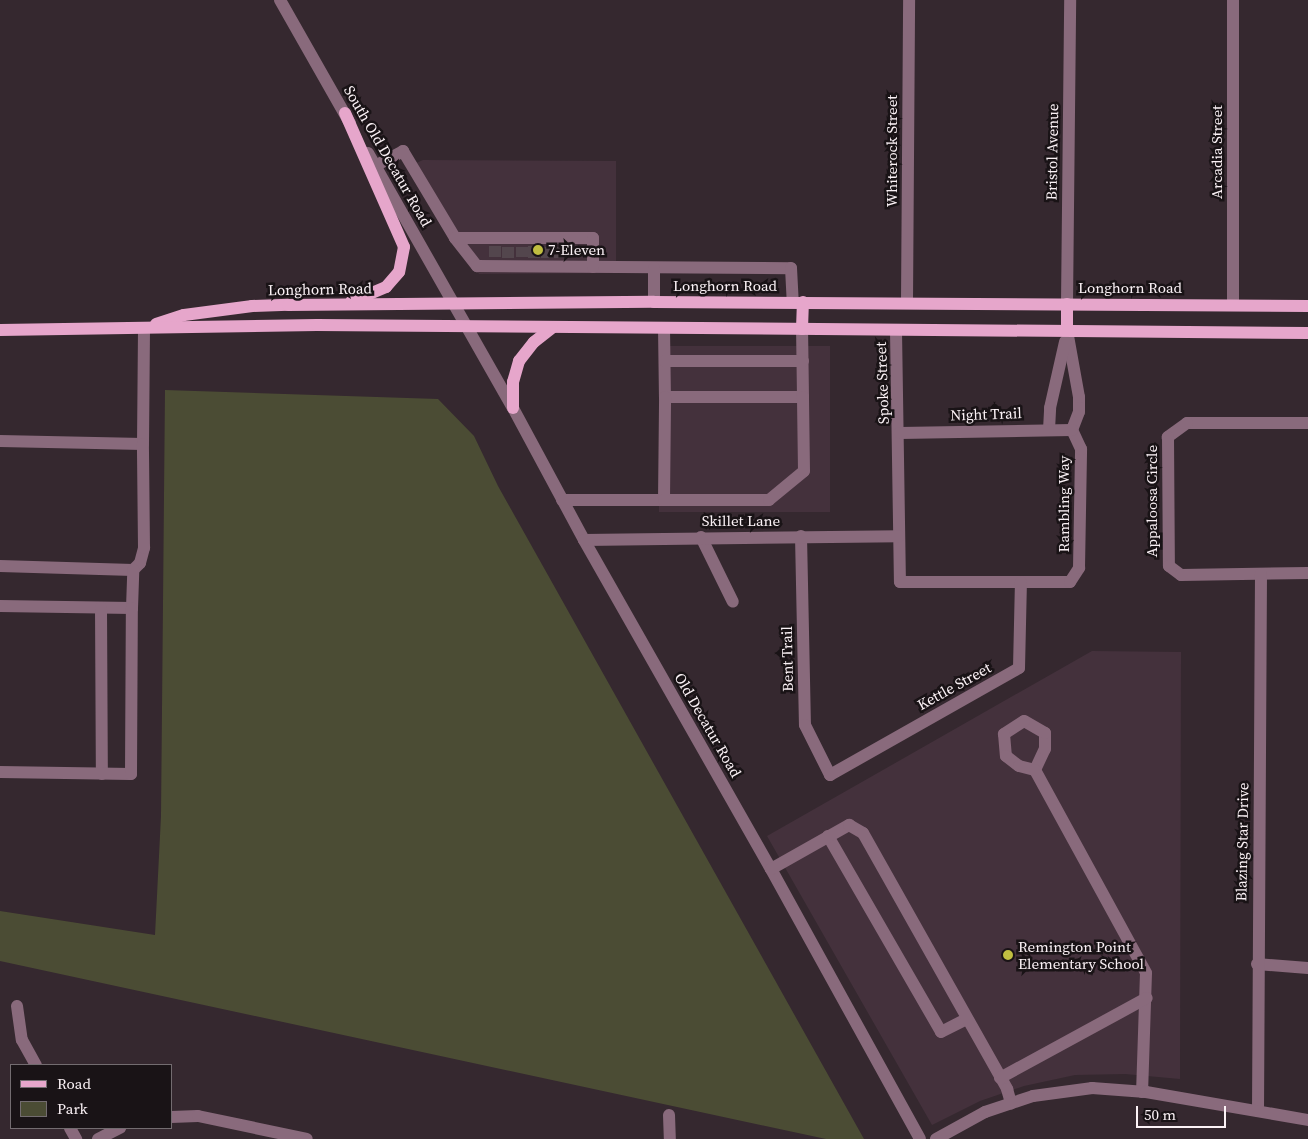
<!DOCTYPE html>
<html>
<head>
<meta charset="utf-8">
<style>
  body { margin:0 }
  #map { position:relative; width:1308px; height:1139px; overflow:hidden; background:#35282f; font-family:"Source Serif 4",serif }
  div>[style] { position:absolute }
  .built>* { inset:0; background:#44313c; transform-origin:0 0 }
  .green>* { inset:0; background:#4b4c34 }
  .minor-tunnel>* { height:12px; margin-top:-6px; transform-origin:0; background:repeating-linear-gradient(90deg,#53464d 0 12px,transparent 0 18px) }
  .minor>* { height:12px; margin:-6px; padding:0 6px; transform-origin:6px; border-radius:6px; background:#896a7c }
  .major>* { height:12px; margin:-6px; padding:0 6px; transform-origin:6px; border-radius:6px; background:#e6a6cb }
  .dots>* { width:14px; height:14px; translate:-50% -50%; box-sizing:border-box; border:2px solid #191316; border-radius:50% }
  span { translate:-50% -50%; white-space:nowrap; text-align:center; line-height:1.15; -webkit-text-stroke:5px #191316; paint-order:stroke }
  .street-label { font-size:15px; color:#fbf2f6 }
  .poi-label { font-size:15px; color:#fbf2f6 }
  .left { translate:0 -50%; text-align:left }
  .legend { position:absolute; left:10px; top:1064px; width:162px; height:65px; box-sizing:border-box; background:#191316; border:1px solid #736c70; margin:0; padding:6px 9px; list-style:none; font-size:15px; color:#fbf2f6 }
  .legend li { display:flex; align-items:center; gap:10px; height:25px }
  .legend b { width:25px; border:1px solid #736c70 }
  .scale { position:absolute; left:1136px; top:1106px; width:90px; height:22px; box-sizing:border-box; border:2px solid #fbf2f6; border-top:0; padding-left:6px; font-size:15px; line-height:18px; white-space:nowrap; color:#fbf2f6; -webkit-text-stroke:4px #191316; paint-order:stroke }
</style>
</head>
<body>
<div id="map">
  <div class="built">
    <i style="clip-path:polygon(423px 160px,616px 161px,616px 273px,479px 274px,407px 167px)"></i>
    <i style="left:659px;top:346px;width:171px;height:166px"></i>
    <i style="clip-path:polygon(1092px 651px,1181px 652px,1180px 1079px,1125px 1074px,1075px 1075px,1024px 1086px,980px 1101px,932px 1125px,767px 836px)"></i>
  </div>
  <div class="green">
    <i style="clip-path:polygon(165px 390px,438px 399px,474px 436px,498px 486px,864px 1139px,826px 1139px,0 961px,0 911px,155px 935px,161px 816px)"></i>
  </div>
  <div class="minor-tunnel">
    <i style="left:495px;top:246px;width:11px;rotate:90deg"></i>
    <i style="left:534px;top:246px;width:12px;rotate:90deg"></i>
    <i style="left:508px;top:247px;width:11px;rotate:90deg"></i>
    <i style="left:547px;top:247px;width:11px;rotate:90deg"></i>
    <i style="left:560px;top:247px;width:11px;rotate:90deg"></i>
    <i style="left:572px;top:247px;width:10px;rotate:90deg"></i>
    <i style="left:522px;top:257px;width:10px;rotate:-90deg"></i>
  </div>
  <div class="minor">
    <i style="left:280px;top:0;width:142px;rotate:60.4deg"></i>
    <i style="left:1233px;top:0;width:305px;rotate:90deg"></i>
    <i style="left:368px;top:153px;width:293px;rotate:60.4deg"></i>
    <i style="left:513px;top:408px;width:150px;rotate:61.7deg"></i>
    <i style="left:584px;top:540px;width:378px;rotate:60.4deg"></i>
    <i style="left:771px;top:869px;width:308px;rotate:61.1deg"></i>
    <i style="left:375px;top:166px;width:32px;rotate:-28deg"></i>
    <i style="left:403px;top:151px;width:101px;rotate:59.1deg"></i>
    <i style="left:455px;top:238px;width:36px;rotate:52deg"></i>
    <i style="left:477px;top:266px;width:314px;rotate:0.4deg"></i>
    <i style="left:791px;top:268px;width:34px;rotate:87deg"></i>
    <i style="left:455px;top:238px;width:138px"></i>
    <i style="left:593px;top:238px;width:29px;rotate:90deg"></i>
    <i style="left:654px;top:302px;width:34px;rotate:-90deg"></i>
    <i style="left:907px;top:302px;width:302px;rotate:-89.6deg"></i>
    <i style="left:1067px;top:304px;width:304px;rotate:-89.4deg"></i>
    <i style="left:664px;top:328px;width:69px;rotate:89.2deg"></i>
    <i style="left:665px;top:397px;width:138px"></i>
    <i style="left:803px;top:397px;width:68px;rotate:-90.8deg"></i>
    <i style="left:896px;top:331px;width:251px;rotate:89.1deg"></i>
    <i style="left:900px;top:582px;width:170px"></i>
    <i style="left:1070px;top:582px;width:17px;rotate:-57deg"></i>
    <i style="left:1079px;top:568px;width:119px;rotate:-89deg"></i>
    <i style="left:1081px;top:449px;width:21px;rotate:-115deg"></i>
    <i style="left:1072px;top:430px;width:19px;rotate:-69deg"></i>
    <i style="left:1079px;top:412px;width:15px;rotate:-90deg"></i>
    <i style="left:1079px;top:397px;width:68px;rotate:-100.2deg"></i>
    <i style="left:665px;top:361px;width:138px"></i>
    <i style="left:1308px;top:423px;width:121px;rotate:180deg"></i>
    <i style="left:1187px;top:423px;width:24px;rotate:144deg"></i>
    <i style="left:1168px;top:437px;width:129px;rotate:89.6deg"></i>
    <i style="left:1169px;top:566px;width:15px;rotate:37deg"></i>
    <i style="left:1181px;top:575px;width:127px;rotate:-0.9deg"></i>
    <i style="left:1049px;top:430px;width:22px;rotate:-87deg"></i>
    <i style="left:1050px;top:408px;width:68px;rotate:-77.2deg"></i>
    <i style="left:900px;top:433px;width:172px;rotate:-1deg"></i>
    <i style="left:0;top:441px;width:143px;rotate:1.2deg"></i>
    <i style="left:143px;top:444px;width:116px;rotate:-89.5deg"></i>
    <i style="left:562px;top:500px;width:102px"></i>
    <i style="left:664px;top:500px;width:103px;rotate:-89.4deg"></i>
    <i style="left:664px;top:500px;width:105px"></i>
    <i style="left:769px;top:500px;width:45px;rotate:-39.6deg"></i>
    <i style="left:804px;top:471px;width:74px;rotate:-90.8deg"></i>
    <i style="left:801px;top:536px;width:189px;rotate:88.8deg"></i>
    <i style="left:805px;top:725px;width:56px;rotate:63.4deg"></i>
    <i style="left:830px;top:775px;width:217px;rotate:-29.5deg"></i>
    <i style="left:1019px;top:668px;width:86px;rotate:-88.7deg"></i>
    <i style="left:701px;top:537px;width:72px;rotate:63.8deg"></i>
    <i style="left:584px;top:540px;width:315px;rotate:-0.7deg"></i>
    <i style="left:0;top:566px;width:133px;rotate:1.7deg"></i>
    <i style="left:133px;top:570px;width:10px;rotate:-45deg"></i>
    <i style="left:140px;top:563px;width:16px;rotate:-75deg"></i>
    <i style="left:144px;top:548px;width:104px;rotate:-90.6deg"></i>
    <i style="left:0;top:606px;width:132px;rotate:0.9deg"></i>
    <i style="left:132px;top:608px;width:38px;rotate:-88deg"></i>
    <i style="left:101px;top:608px;width:166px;rotate:89.7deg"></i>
    <i style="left:1035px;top:770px;width:23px;rotate:-65deg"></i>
    <i style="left:1045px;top:749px;width:16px;rotate:-90deg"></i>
    <i style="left:1045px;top:733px;width:24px;rotate:-150deg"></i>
    <i style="left:1024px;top:721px;width:24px;rotate:147deg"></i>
    <i style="left:1004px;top:734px;width:22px;rotate:85deg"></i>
    <i style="left:1006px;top:756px;width:16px;rotate:38deg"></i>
    <i style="left:1019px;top:766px;width:16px;rotate:14deg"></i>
    <i style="left:1035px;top:770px;width:231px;rotate:61.3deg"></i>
    <i style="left:1146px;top:973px;width:119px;rotate:91.9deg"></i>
    <i style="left:0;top:772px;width:131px;rotate:0.9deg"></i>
    <i style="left:131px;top:774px;width:166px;rotate:-89.7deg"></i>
    <i style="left:828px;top:836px;width:226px;rotate:60deg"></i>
    <i style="left:941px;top:1032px;width:28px;rotate:-27deg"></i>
    <i style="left:771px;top:869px;width:90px;rotate:-29.4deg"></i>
    <i style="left:849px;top:825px;width:16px;rotate:30deg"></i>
    <i style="left:863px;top:833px;width:294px;rotate:60.6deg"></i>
    <i style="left:1007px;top:1089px;width:15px;rotate:74deg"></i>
    <i style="left:1257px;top:964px;width:51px;rotate:4.5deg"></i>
    <i style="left:17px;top:1006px;width:34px;rotate:82deg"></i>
    <i style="left:22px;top:1040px;width:29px;rotate:61deg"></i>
    <i style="left:1000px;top:1078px;width:167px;rotate:-28.6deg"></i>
    <i style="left:1258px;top:1111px;width:537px;rotate:-89.68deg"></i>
    <i style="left:669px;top:1115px;width:24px;rotate:88deg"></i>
    <i style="left:171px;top:1117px;width:27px;rotate:-2deg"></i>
    <i style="left:198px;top:1116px;width:111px;rotate:11.9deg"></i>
    <i style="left:70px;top:1128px;width:13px;rotate:61deg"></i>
    <i style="left:98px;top:1139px;width:25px;rotate:-27deg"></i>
    <i style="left:936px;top:1139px;width:56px;rotate:-28.9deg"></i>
    <i style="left:985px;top:1112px;width:51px;rotate:-18.4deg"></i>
    <i style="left:1033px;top:1096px;width:60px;rotate:-7.7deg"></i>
    <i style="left:1092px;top:1088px;width:54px;rotate:4.2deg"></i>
    <i style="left:1146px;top:1092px;width:164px;rotate:9.8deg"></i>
  </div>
  <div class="major">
    <i style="left:345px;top:113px;width:146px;rotate:66.2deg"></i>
    <i style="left:404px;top:247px;width:25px;rotate:101deg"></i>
    <i style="left:399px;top:272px;width:20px;rotate:131deg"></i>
    <i style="left:386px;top:287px;width:38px;rotate:157deg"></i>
    <i style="left:1067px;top:304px;width:26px;rotate:90deg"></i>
    <i style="left:156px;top:324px;width:29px;rotate:-18deg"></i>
    <i style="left:184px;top:315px;width:69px;rotate:-7.5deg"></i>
    <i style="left:252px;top:306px;width:36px;rotate:-2deg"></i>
    <i style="left:288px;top:305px;width:366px;rotate:-0.5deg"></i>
    <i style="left:654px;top:302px;width:654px;rotate:0.35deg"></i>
    <i style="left:802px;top:329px;width:27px;rotate:-88deg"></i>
    <i style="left:0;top:330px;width:317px;rotate:-0.9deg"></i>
    <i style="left:317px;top:325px;width:991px;rotate:0.46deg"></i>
    <i style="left:513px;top:408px;width:26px;rotate:-90deg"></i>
    <i style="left:513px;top:382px;width:22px;rotate:-74deg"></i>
    <i style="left:519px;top:361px;width:24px;rotate:-52deg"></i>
    <i style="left:534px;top:342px;width:23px;rotate:-38deg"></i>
  </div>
  <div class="dots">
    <i style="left:538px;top:250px;background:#c0be41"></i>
    <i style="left:1008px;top:955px;background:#c0be41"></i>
  </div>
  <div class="street-label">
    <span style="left:892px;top:151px;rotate:-90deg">Whiterock Street</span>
    <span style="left:1052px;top:152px;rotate:-89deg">Bristol Avenue</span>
    <span style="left:1217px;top:152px;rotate:-90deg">Arcadia Street</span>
    <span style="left:388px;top:156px;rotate:60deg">South Old Decatur Road</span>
    <span style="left:725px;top:286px">Longhorn Road</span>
    <span style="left:1130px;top:288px">Longhorn Road</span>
    <span style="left:320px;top:289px;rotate:-1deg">Longhorn Road</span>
    <span style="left:882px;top:383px;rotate:-92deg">Spoke Street</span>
    <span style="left:986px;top:414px;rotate:-2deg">Night Trail</span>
    <span style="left:1152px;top:501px;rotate:-90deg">Appaloosa Circle</span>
    <span style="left:1064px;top:504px;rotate:-90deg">Rambling Way</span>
    <span style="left:741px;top:521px">Skillet Lane</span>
    <span style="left:787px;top:659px;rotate:-91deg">Bent Trail</span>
    <span style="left:954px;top:686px;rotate:-29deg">Kettle Street</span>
    <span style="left:708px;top:725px;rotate:60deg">Old Decatur Road</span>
    <span style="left:1242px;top:842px;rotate:-89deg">Blazing Star Drive</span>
  </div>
  <div class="poi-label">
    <span class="left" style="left:548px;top:250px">7-Eleven</span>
    <span class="left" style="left:1018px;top:955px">Remington Point<br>Elementary School</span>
  </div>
  <ul class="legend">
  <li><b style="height:6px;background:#e6a6cb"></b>Road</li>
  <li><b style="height:14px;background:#4b4c34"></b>Park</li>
  </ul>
  <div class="scale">50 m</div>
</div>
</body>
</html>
